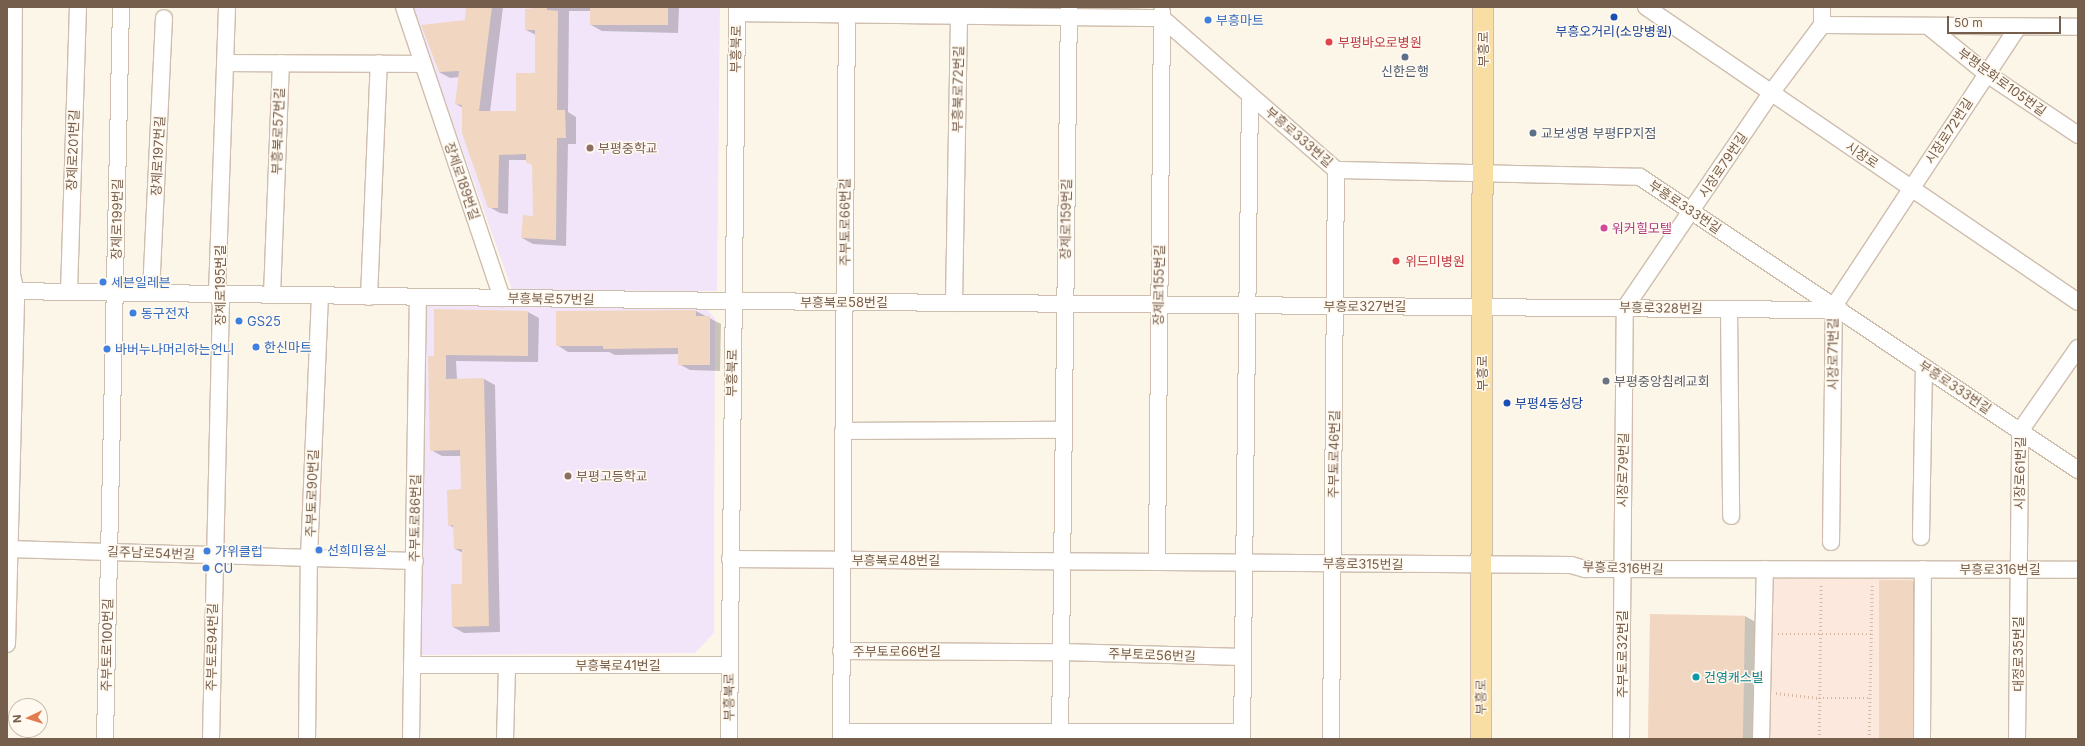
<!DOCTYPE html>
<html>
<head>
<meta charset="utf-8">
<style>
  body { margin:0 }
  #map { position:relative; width:2085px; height:746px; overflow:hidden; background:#fcf6e9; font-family:Inter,"Noto Sans KR",sans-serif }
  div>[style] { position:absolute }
  .commercial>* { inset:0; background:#fce8dd; transform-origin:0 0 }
  .education>* { inset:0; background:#f3e5f9 }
  .shadow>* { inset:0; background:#0003 }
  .building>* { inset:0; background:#f1d7c1; transform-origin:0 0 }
  .path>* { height:2.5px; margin-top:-1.25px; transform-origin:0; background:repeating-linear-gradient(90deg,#d6baa3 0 1px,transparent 0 4px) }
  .roads { filter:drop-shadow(1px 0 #cebeae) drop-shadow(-1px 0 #cebeae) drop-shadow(0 1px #cebeae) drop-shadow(0 -1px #cebeae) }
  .minor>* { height:16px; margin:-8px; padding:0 8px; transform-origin:8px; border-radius:8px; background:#fff }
  .major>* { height:20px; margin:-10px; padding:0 10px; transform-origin:10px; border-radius:10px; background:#f9dea3 }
  .dots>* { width:11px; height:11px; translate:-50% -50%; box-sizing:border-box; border:2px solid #fff9ef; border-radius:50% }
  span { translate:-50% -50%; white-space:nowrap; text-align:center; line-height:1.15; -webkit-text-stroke:3px #fff9ef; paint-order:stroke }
  .shop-label { font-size:13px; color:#366cbe }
  .left { translate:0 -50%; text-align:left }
  .transit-label { font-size:13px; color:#164399 }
  .health-label { font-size:13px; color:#be3a42 }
  .street-label { font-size:13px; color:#765e4c }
  .service-label { font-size:13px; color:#4e5e75 }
  .education-label { font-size:13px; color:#785e54 }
  .hotel-label { font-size:13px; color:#b23c85 }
  .worship-label { font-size:13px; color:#5b616d }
  .culture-label { font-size:13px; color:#0d838f }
  .frame { position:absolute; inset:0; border:8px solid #765e4c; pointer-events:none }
  .north { position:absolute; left:8px; top:698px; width:40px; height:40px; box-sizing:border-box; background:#fff9ef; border:1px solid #c8bbae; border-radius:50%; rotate:266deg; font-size:11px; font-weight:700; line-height:16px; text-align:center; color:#765e4c }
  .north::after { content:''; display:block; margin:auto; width:14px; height:18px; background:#e37b51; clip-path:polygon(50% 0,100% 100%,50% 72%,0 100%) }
  .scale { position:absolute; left:1947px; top:16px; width:114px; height:18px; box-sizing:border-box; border:2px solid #765e4c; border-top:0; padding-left:5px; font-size:12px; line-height:14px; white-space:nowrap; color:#765e4c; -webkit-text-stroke:3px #fff9ef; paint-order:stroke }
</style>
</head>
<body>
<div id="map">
  <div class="commercial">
    <i style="left:1765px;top:569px;width:158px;height:170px"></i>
  </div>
  <div class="education">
    <i style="clip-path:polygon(412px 7px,720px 7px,717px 291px,512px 290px)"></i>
    <i style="clip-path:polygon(423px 303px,704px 306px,715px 318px,714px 633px,695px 653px,421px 655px)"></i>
  </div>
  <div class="shadow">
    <i style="clip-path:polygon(467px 7px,503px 7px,490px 112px,517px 112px,536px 74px,536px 35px,526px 30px,534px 7px,679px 7px,678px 33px,602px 31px,591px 25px,591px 11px,569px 11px,568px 112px,576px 117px,576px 144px,568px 144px,566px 246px,533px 244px,522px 238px,534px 217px,533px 166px,527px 160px,509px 160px,508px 214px,500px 213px,489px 207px,463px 108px,456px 104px,459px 77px,450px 78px,439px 72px,466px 21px)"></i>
    <i style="clip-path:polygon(696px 311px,721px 324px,720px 371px,690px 370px,679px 364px,679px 354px,615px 355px,609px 352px,568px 352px,557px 345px)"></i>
    <i style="clip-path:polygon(528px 312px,539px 318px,538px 362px,456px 361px,457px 379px,484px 379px,495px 385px,500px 632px,464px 633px,453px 627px,463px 585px,463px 553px,455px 549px,454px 528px,449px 525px,462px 490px,461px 456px,442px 456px,431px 450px,435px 357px)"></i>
    <i style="clip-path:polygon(1912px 581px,1927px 589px,1926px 739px,1879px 739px)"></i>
    <i style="clip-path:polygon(1745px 616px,1759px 624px,1758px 739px,1649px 739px)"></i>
  </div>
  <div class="building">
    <i style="clip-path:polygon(466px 7px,492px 7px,479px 111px,516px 111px,516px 73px,535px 73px,535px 30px,525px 30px,525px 9px,547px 7px,547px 10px,558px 11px,557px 110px,565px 110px,566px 138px,557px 138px,556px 240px,521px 238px,523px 215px,533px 216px,532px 164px,526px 163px,526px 154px,499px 155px,498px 208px,488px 208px,462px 133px,462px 105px,455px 104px,459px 71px,439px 72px,421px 25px,465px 20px)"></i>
    <i style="left:590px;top:7px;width:78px;height:18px"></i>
    <i style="clip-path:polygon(434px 309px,528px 311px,528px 356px,446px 355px,446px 379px,484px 378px,489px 626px,452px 627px,451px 584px,462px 584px,462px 549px,454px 549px,453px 525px,448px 526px,447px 490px,461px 489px,460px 450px,430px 451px,428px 356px,434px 356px)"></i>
    <i style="clip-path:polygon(696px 310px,696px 316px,710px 316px,710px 365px,678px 365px,678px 348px,603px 349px,603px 346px,556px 346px,556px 311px)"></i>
    <i style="left:1879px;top:580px;width:34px;height:159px"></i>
    <i style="left:1650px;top:614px;width:95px;height:125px;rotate:1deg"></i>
  </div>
  <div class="path">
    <i style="left:1778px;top:634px;width:93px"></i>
    <i style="left:1776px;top:693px;width:43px;rotate:6.6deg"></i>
    <i style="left:1819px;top:698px;width:51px"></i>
    <i style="left:1819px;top:739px;width:155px;rotate:-89.3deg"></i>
    <i style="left:1869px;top:739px;width:155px;rotate:-88.9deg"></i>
  </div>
  <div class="roads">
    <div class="minor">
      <i style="left:404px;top:7px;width:307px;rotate:71.4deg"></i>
      <i style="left:1646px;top:7px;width:523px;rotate:34.33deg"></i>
      <i style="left:737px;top:13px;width:425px;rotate:0.7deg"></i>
      <i style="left:1162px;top:18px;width:231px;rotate:41.1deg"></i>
      <i style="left:1336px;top:170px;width:304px;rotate:1.3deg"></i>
      <i style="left:1640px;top:177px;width:527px;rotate:33.78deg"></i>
      <i style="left:1822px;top:25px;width:256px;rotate:0.4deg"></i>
      <i style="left:1822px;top:25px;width:18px;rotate:-90deg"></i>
      <i style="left:1928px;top:26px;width:76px;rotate:39.1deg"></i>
      <i style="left:1987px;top:74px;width:110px;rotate:33.8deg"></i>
      <i style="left:225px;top:63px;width:198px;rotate:0.3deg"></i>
      <i style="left:7px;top:291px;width:726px;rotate:0.79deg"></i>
      <i style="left:733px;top:301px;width:1107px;rotate:0.47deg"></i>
      <i style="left:69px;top:292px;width:285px;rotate:-88.2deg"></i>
      <i style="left:151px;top:293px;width:275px;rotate:-87.3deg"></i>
      <i style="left:272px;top:295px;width:232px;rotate:-87.8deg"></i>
      <i style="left:369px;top:297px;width:234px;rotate:-87.6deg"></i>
      <i style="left:954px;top:303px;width:287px;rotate:-89deg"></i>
      <i style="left:1729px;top:309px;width:207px;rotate:89.4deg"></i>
      <i style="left:843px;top:431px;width:221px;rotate:-0.3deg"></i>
      <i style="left:1921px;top:537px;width:170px;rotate:-89deg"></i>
      <i style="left:1831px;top:542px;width:236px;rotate:-89.3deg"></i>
      <i style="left:1834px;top:306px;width:334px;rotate:-56.6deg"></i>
      <i style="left:7px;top:549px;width:408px;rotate:1.7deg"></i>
      <i style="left:730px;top:559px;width:841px;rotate:0.41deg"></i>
      <i style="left:1571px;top:565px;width:15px;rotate:16deg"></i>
      <i style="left:1585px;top:569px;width:493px;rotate:0.1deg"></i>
      <i style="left:1157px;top:562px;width:550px;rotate:-89.48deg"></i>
      <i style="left:7px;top:644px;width:352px;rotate:-88.5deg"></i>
      <i style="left:16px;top:292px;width:18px;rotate:-103deg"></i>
      <i style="left:12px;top:274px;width:267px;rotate:-89.6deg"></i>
      <i style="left:841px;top:651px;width:220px;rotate:0.3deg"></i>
      <i style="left:1061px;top:652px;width:182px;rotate:1.6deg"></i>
      <i style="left:412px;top:665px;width:317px"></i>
      <i style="left:841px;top:732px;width:401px"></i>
      <i style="left:105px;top:739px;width:732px;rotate:-88.75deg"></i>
      <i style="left:211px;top:739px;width:435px;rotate:-88.7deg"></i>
      <i style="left:221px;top:304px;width:11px;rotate:-112deg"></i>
      <i style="left:217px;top:294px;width:287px;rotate:-88deg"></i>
      <i style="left:307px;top:739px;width:182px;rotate:-89.4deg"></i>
      <i style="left:309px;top:557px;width:261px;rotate:-87.6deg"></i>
      <i style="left:411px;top:739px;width:442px;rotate:-89.1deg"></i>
      <i style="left:505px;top:739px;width:73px;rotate:-88.4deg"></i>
      <i style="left:729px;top:739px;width:732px;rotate:-89.37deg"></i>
      <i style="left:841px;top:739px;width:725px;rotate:-89.53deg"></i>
      <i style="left:1060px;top:739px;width:732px;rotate:-89.3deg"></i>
      <i style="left:1242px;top:739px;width:644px;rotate:-89.29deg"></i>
      <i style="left:1331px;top:739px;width:569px;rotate:-89.5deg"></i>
      <i style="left:1621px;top:739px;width:431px;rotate:-89.5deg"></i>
      <i style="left:1625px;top:308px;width:260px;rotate:-55.8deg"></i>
      <i style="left:1771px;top:93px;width:85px;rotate:-53.1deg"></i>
      <i style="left:1761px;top:739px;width:170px;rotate:-88.7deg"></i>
      <i style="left:1922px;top:739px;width:170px;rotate:-89.7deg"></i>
      <i style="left:2017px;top:739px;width:308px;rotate:-89.4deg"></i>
      <i style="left:2020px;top:431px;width:101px;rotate:-55.1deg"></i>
    </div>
    <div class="major">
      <i style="left:1481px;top:739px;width:732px;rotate:-89.84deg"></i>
    </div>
  </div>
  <div class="dots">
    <i style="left:1614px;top:17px;background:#1a4fb4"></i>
    <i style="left:1208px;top:20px;background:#3f7fe0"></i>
    <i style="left:1329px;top:42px;background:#e0444e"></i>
    <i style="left:1405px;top:57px;background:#5c6f8a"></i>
    <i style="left:1533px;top:133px;background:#5c6f8a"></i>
    <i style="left:590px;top:148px;background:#8d6e63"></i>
    <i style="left:1604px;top:228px;background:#d1479c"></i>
    <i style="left:1396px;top:261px;background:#e0444e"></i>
    <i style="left:103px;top:282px;background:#3f7fe0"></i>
    <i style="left:133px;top:313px;background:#3f7fe0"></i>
    <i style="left:239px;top:321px;background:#3f7fe0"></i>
    <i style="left:256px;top:347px;background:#3f7fe0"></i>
    <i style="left:107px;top:349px;background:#3f7fe0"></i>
    <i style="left:1606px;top:381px;background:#6b7280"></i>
    <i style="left:1507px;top:403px;background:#1a4fb4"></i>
    <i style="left:568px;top:476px;background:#8d6e63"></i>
    <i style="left:319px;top:550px;background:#3f7fe0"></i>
    <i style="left:207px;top:551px;background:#3f7fe0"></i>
    <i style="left:206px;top:568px;background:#3f7fe0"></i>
    <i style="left:1696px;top:677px;background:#0f9aa8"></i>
  </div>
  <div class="shop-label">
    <span class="left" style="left:1216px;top:20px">부흥마트</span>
    <span class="left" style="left:111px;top:282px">세븐일레븐</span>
    <span class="left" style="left:141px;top:313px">동구전자</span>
    <span class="left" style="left:247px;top:321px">GS25</span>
    <span class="left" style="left:264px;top:347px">한신마트</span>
    <span class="left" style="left:115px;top:349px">바버누나머리하는언니</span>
    <span class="left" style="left:327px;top:550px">선희미용실</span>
    <span class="left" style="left:215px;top:551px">가위클럽</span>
    <span class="left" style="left:214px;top:568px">CU</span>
  </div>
  <div class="transit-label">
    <span style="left:1614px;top:31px">부흥오거리(소망병원)</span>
    <span class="left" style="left:1515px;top:403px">부평4동성당</span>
  </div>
  <div class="health-label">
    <span class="left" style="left:1338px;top:42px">부평바오로병원</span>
    <span class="left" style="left:1405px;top:261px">위드미병원</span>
  </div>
  <div class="street-label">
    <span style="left:736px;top:49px;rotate:-89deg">부흥북로</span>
    <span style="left:1483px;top:49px;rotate:-90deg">부흥로</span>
    <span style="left:2002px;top:82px;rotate:36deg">부평문화로105번길</span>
    <span style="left:958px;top:89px;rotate:-89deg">부흥북로72번길</span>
    <span style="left:278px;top:131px;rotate:-88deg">부흥북로57번길</span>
    <span style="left:1949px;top:131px;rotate:-57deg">시장로72번길</span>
    <span style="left:1299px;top:137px;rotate:41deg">부흥로333번길</span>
    <span style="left:73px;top:150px;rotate:-88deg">장제로201번길</span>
    <span style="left:1862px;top:155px;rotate:34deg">시장로</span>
    <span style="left:158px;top:156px;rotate:-87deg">장제로197번길</span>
    <span style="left:1723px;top:165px;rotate:-56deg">시장로79번길</span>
    <span style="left:462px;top:181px;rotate:71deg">장제로189번길</span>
    <span style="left:1685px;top:207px;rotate:34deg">부흥로333번길</span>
    <span style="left:117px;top:219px;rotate:-89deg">장제로199번길</span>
    <span style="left:1066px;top:219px;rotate:-89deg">장제로159번길</span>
    <span style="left:845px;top:222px;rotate:-90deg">주부토로66번길</span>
    <span style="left:220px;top:285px;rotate:-90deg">장제로195번길</span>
    <span style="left:1159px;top:285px;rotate:-89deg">장제로155번길</span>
    <span style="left:551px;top:299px;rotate:1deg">부흥북로57번길</span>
    <span style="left:844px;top:302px">부흥북로58번길</span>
    <span style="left:1365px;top:306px">부흥로327번길</span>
    <span style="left:1661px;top:308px;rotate:1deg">부흥로328번길</span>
    <span style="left:1833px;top:354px;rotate:-90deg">시장로71번길</span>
    <span style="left:732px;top:373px;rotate:-89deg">부흥북로</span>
    <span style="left:1482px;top:373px;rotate:-90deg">부흥로</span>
    <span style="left:1955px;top:387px;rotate:34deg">부흥로333번길</span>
    <span style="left:1334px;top:454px;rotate:-89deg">주부토로46번길</span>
    <span style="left:1623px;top:470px;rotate:-89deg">시장로79번길</span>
    <span style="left:2020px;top:473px;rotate:-89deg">시장로61번길</span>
    <span style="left:312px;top:493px;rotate:-88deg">주부토로90번길</span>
    <span style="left:415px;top:518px;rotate:-89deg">주부토로86번길</span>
    <span style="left:151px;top:553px;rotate:2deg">길주남로54번길</span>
    <span style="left:896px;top:560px">부흥북로48번길</span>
    <span style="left:1363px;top:564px;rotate:1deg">부흥로315번길</span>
    <span style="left:1623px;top:568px;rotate:2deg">부흥로316번길</span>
    <span style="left:2000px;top:569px">부흥로316번길</span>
    <span style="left:107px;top:645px;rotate:-89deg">주부토로100번길</span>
    <span style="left:212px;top:647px;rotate:-89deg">주부토로94번길</span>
    <span style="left:897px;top:651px">주부토로66번길</span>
    <span style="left:1622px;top:654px;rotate:-90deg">주부토로32번길</span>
    <span style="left:2018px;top:654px;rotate:-90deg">대정로35번길</span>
    <span style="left:1152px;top:655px;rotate:2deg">주부토로56번길</span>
    <span style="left:618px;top:665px">부흥북로41번길</span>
    <span style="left:729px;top:697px;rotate:-90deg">부흥북로</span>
    <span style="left:1481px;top:697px;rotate:-90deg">부흥로</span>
  </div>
  <div class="service-label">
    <span style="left:1405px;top:71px">신한은행</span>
    <span class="left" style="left:1541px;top:133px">교보생명 부평FP지점</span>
  </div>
  <div class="education-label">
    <span class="left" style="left:598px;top:148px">부평중학교</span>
    <span class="left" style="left:576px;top:476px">부평고등학교</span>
  </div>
  <div class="hotel-label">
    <span class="left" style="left:1612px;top:228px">워커힐모텔</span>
  </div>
  <div class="worship-label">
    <span class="left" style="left:1614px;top:381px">부평중앙침례교회</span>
  </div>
  <div class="culture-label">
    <span class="left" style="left:1704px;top:677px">건영캐스빌</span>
  </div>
  <div class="frame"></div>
  <div class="north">N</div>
  <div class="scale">50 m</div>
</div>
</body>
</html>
